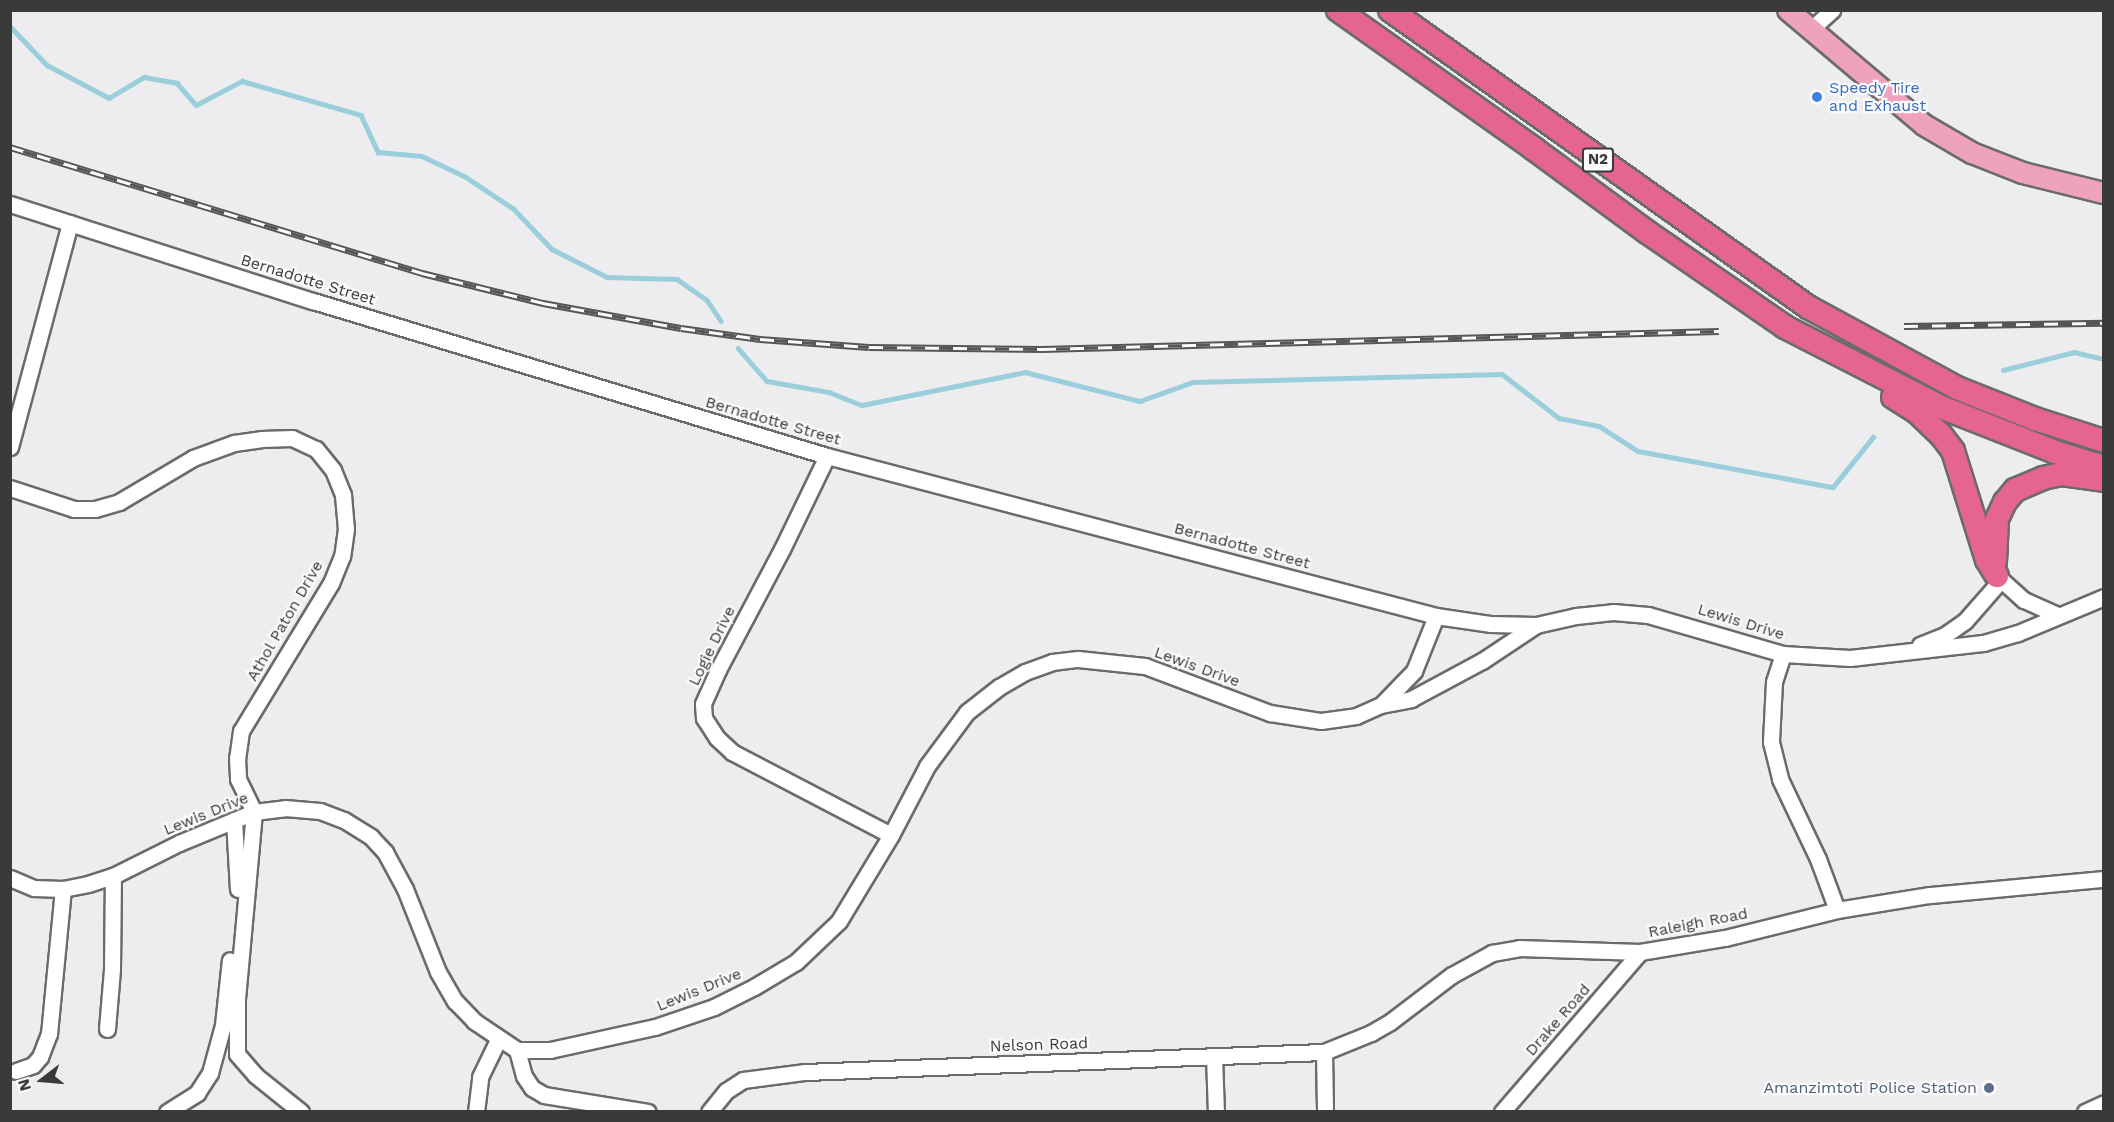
<!DOCTYPE html>
<html>
<head>
<meta charset="utf-8">
<style>
  body { margin:0 }
  #map { position:relative; width:2114px; height:1122px; overflow:hidden; background:#ededef; font-family:"Work Sans",sans-serif }
  div>[style] { position:absolute }
  .stream>* { height:4.5px; margin:-2.25px; padding:0 2.25px; transform-origin:2.25px; border-radius:2.25px; background:#99ceda }
  .roads { filter:drop-shadow(2px 0 #6b6b6c) drop-shadow(-2px 0 #6b6b6c) drop-shadow(0 2px #6b6b6c) drop-shadow(0 -2px #6b6b6c) }
  .minor>* { height:15px; margin:-7.5px; padding:0 7.5px; transform-origin:7.5px; border-radius:7.5px; background:#fff }
  .major>* { height:20px; margin:-10px; padding:0 10px; transform-origin:10px; border-radius:10px; background:#efa2bd }
  .highway>* { height:22px; margin:-11px; padding:0 11px; transform-origin:11px; border-radius:11px; background:#e56491 }
  .rail>* { height:7px; margin-top:-3.5px; transform-origin:0; background:repeating-linear-gradient(90deg,#fbfbfc 0 14px,#565657 0 28px); box-sizing:border-box; border-block:2px solid #565657 }
  .dots>* { width:16px; height:16px; translate:-50% -50%; box-sizing:border-box; border:3px solid #fbfbfc; border-radius:50% }
  span { translate:-50% -50%; white-space:nowrap; text-align:center; line-height:1.15; -webkit-text-stroke:4.5px #fbfbfc; paint-order:stroke }
  .shield-label span { padding:2px 4px; background:#fbfbfc; border:2px solid; border-radius:4px; -webkit-text-stroke-width:0 }
  .shield-label { font-size:15px; color:#3a3a3b; font-weight:700 }
  .shop-label { font-size:16px; color:#366cbe }
  .left { translate:0 -50%; text-align:left }
  .street-label { font-size:16px; color:#3a3a3b }
  .service-label { font-size:16px; color:#4e5e75 }
  .right { translate:-100% -50%; text-align:right }
  .frame { position:absolute; inset:0; border:12px solid #3a3a3b; pointer-events:none }
  .north { position:absolute; left:12px; top:1050px; width:60px; height:60px; -webkit-text-stroke:4px #fbfbfc; paint-order:stroke; rotate:254deg; font-size:16px; font-weight:700; line-height:24px; text-align:center; color:#3a3a3b }
  .north::after { content:''; display:block; margin:auto; width:21px; height:27px; background:#3a3a3b; clip-path:polygon(50% 0,100% 100%,50% 72%,0 100%) }
</style>
</head>
<body>
<div id="map">
  <div class="stream">
    <i style="left:10px;top:26px;width:54px;rotate:46.5deg"></i>
    <i style="left:47px;top:65px;width:70px;rotate:28deg"></i>
    <i style="left:109px;top:98px;width:41px;rotate:-31deg"></i>
    <i style="left:144px;top:77px;width:34px;rotate:10deg"></i>
    <i style="left:177px;top:83px;width:29px;rotate:49deg"></i>
    <i style="left:196px;top:105px;width:52px;rotate:-27.6deg"></i>
    <i style="left:242px;top:81px;width:124px;rotate:15.9deg"></i>
    <i style="left:361px;top:115px;width:41px;rotate:65.3deg"></i>
    <i style="left:378px;top:152px;width:44px;rotate:5.2deg"></i>
    <i style="left:422px;top:156px;width:49px;rotate:25.5deg"></i>
    <i style="left:466px;top:177px;width:58px;rotate:33.7deg"></i>
    <i style="left:514px;top:209px;width:55px;rotate:46.5deg"></i>
    <i style="left:552px;top:249px;width:62px;rotate:27deg"></i>
    <i style="left:607px;top:277px;width:70px;rotate:1.6deg"></i>
    <i style="left:677px;top:279px;width:37px;rotate:35deg"></i>
    <i style="left:707px;top:300px;width:25px;rotate:56deg"></i>
    <i style="left:738px;top:348px;width:44px;rotate:48.7deg"></i>
    <i style="left:767px;top:381px;width:63px;rotate:10.1deg"></i>
    <i style="left:829px;top:392px;width:35px;rotate:22deg"></i>
    <i style="left:862px;top:405px;width:166px;rotate:-11.4deg"></i>
    <i style="left:1025px;top:372px;width:119px;rotate:14.2deg"></i>
    <i style="left:1140px;top:401px;width:56px;rotate:-19.7deg"></i>
    <i style="left:1193px;top:382px;width:309px;rotate:-1.5deg"></i>
    <i style="left:1502px;top:374px;width:72px;rotate:37.7deg"></i>
    <i style="left:1559px;top:418px;width:41px;rotate:11.3deg"></i>
    <i style="left:1599px;top:426px;width:46px;rotate:32.7deg"></i>
    <i style="left:1638px;top:451px;width:198px;rotate:10.5deg"></i>
    <i style="left:1833px;top:487px;width:64px;rotate:-51.3deg"></i>
    <i style="left:2003px;top:370px;width:73px;rotate:-14.2deg"></i>
    <i style="left:2074px;top:352px;width:31px;rotate:13deg"></i>
  </div>
  <div class="roads">
    <div class="minor">
      <i style="left:1810px;top:30px;width:30px;rotate:-42deg"></i>
      <i style="left:10px;top:204px;width:318px;rotate:17.8deg"></i>
      <i style="left:313px;top:301px;width:537px;rotate:16.78deg"></i>
      <i style="left:827px;top:456px;width:630px;rotate:14.72deg"></i>
      <i style="left:1436px;top:616px;width:56px;rotate:8.3deg"></i>
      <i style="left:1491px;top:624px;width:45px;rotate:1.3deg"></i>
      <i style="left:10px;top:447px;width:232px;rotate:-75deg"></i>
      <i style="left:827px;top:456px;width:103px;rotate:115.8deg"></i>
      <i style="left:782px;top:549px;width:137px;rotate:117.9deg"></i>
      <i style="left:718px;top:670px;width:37px;rotate:114deg"></i>
      <i style="left:703px;top:704px;width:14px;rotate:86deg"></i>
      <i style="left:704px;top:718px;width:24px;rotate:57deg"></i>
      <i style="left:717px;top:738px;width:21px;rotate:43deg"></i>
      <i style="left:732px;top:752px;width:179px;rotate:27.6deg"></i>
      <i style="left:10px;top:488px;width:67px;rotate:18.2deg"></i>
      <i style="left:74px;top:509px;width:21px"></i>
      <i style="left:95px;top:509px;width:25px;rotate:-16deg"></i>
      <i style="left:119px;top:502px;width:86px;rotate:-30.7deg"></i>
      <i style="left:193px;top:458px;width:44px;rotate:-20.1deg"></i>
      <i style="left:234px;top:443px;width:27px;rotate:-8deg"></i>
      <i style="left:261px;top:439px;width:31px;rotate:-2deg"></i>
      <i style="left:292px;top:438px;width:26px;rotate:25deg"></i>
      <i style="left:316px;top:449px;width:27px;rotate:51deg"></i>
      <i style="left:333px;top:470px;width:27px;rotate:68deg"></i>
      <i style="left:343px;top:495px;width:34px;rotate:85deg"></i>
      <i style="left:346px;top:529px;width:27px;rotate:98deg"></i>
      <i style="left:342px;top:556px;width:29px;rotate:112deg"></i>
      <i style="left:331px;top:583px;width:173px;rotate:121.3deg"></i>
      <i style="left:241px;top:731px;width:27px;rotate:98deg"></i>
      <i style="left:237px;top:758px;width:21px;rotate:87deg"></i>
      <i style="left:238px;top:779px;width:37px;rotate:64deg"></i>
      <i style="left:254px;top:812px;width:187px;rotate:95.2deg"></i>
      <i style="left:237px;top:998px;width:56px;rotate:90deg"></i>
      <i style="left:237px;top:1054px;width:28px;rotate:49deg"></i>
      <i style="left:255px;top:1075px;width:59px;rotate:38.8deg"></i>
      <i style="left:1997px;top:576px;width:36px;rotate:42deg"></i>
      <i style="left:2024px;top:600px;width:37px;rotate:24deg"></i>
      <i style="left:1920px;top:645px;width:27px;rotate:-22deg"></i>
      <i style="left:1945px;top:635px;width:24px;rotate:-35deg"></i>
      <i style="left:1965px;top:621px;width:53px;rotate:-48.8deg"></i>
      <i style="left:1783px;top:654px;width:29px;rotate:108deg"></i>
      <i style="left:1774px;top:682px;width:60px;rotate:92.9deg"></i>
      <i style="left:1771px;top:742px;width:38px;rotate:76deg"></i>
      <i style="left:1780px;top:779px;width:89px;rotate:64.6deg"></i>
      <i style="left:1818px;top:859px;width:54px;rotate:69.6deg"></i>
      <i style="left:1383px;top:703px;width:45px;rotate:-45.9deg"></i>
      <i style="left:1414px;top:671px;width:59px;rotate:-68.2deg"></i>
      <i style="left:234px;top:820px;width:69px;rotate:86.7deg"></i>
      <i style="left:10px;top:878px;width:26px;rotate:23deg"></i>
      <i style="left:34px;top:888px;width:29px;rotate:2deg"></i>
      <i style="left:63px;top:889px;width:25px;rotate:-11deg"></i>
      <i style="left:88px;top:884px;width:26px;rotate:-18deg"></i>
      <i style="left:113px;top:876px;width:74px;rotate:-26.6deg"></i>
      <i style="left:179px;top:843px;width:81px;rotate:-22.5deg"></i>
      <i style="left:254px;top:812px;width:31px;rotate:-7deg"></i>
      <i style="left:285px;top:808px;width:35px;rotate:5deg"></i>
      <i style="left:320px;top:811px;width:26px;rotate:21deg"></i>
      <i style="left:344px;top:820px;width:32px;rotate:32deg"></i>
      <i style="left:371px;top:837px;width:21px;rotate:47deg"></i>
      <i style="left:385px;top:852px;width:42px;rotate:61.6deg"></i>
      <i style="left:405px;top:889px;width:89px;rotate:68.3deg"></i>
      <i style="left:438px;top:972px;width:34px;rotate:60deg"></i>
      <i style="left:455px;top:1001px;width:28px;rotate:46deg"></i>
      <i style="left:474px;top:1021px;width:52px;rotate:34deg"></i>
      <i style="left:517px;top:1050px;width:33px"></i>
      <i style="left:550px;top:1050px;width:107px;rotate:-12.4deg"></i>
      <i style="left:655px;top:1027px;width:62px;rotate:-18.7deg"></i>
      <i style="left:714px;top:1007px;width:45px;rotate:-26.6deg"></i>
      <i style="left:754px;top:987px;width:49px;rotate:-30.8deg"></i>
      <i style="left:796px;top:962px;width:59px;rotate:-43.6deg"></i>
      <i style="left:839px;top:921px;width:100px;rotate:-58.8deg"></i>
      <i style="left:891px;top:835px;width:78px;rotate:-62.4deg"></i>
      <i style="left:927px;top:766px;width:67px;rotate:-53.5deg"></i>
      <i style="left:967px;top:712px;width:41px;rotate:-38deg"></i>
      <i style="left:999px;top:687px;width:30px;rotate:-30deg"></i>
      <i style="left:1025px;top:672px;width:29px;rotate:-20deg"></i>
      <i style="left:1052px;top:662px;width:26px;rotate:-7deg"></i>
      <i style="left:1078px;top:659px;width:67px;rotate:6deg"></i>
      <i style="left:1145px;top:666px;width:134px;rotate:20.6deg"></i>
      <i style="left:1270px;top:713px;width:52px;rotate:8.9deg"></i>
      <i style="left:1321px;top:721px;width:35px;rotate:-8deg"></i>
      <i style="left:1356px;top:716px;width:27px;rotate:-24deg"></i>
      <i style="left:1381px;top:705px;width:31px;rotate:-11deg"></i>
      <i style="left:1411px;top:699px;width:81px;rotate:-28.2deg"></i>
      <i style="left:1482px;top:661px;width:65px;rotate:-33.7deg"></i>
      <i style="left:1536px;top:625px;width:41px;rotate:-12.7deg"></i>
      <i style="left:1576px;top:616px;width:37px;rotate:-6deg"></i>
      <i style="left:1613px;top:612px;width:35px;rotate:5deg"></i>
      <i style="left:1648px;top:615px;width:141px;rotate:16.1deg"></i>
      <i style="left:1783px;top:654px;width:67px;rotate:3.4deg"></i>
      <i style="left:1850px;top:658px;width:134px;rotate:-6.4deg"></i>
      <i style="left:1983px;top:643px;width:36px;rotate:-16deg"></i>
      <i style="left:2018px;top:633px;width:93px;rotate:-22.7deg"></i>
      <i style="left:107px;top:1029px;width:60px;rotate:-85.2deg"></i>
      <i style="left:112px;top:969px;width:93px;rotate:-89.4deg"></i>
      <i style="left:517px;top:1050px;width:27px;rotate:75deg"></i>
      <i style="left:524px;top:1076px;width:14px;rotate:56deg"></i>
      <i style="left:532px;top:1088px;width:14px;rotate:30deg"></i>
      <i style="left:544px;top:1095px;width:105px;rotate:9.3deg"></i>
      <i style="left:1324px;top:1052px;width:60px;rotate:89deg"></i>
      <i style="left:1214px;top:1056px;width:56px;rotate:88deg"></i>
      <i style="left:16px;top:1071px;width:18px;rotate:-19deg"></i>
      <i style="left:33px;top:1065px;width:11px;rotate:-49deg"></i>
      <i style="left:40px;top:1057px;width:25px;rotate:-69deg"></i>
      <i style="left:49px;top:1034px;width:146px;rotate:-84.5deg"></i>
      <i style="left:167px;top:1112px;width:36px;rotate:-32deg"></i>
      <i style="left:197px;top:1093px;width:24px;rotate:-57deg"></i>
      <i style="left:210px;top:1073px;width:50px;rotate:-74.8deg"></i>
      <i style="left:223px;top:1025px;width:65px;rotate:-83.9deg"></i>
      <i style="left:476px;top:1112px;width:35px;rotate:-83deg"></i>
      <i style="left:480px;top:1077px;width:41px;rotate:-64.1deg"></i>
      <i style="left:709px;top:1112px;width:27px;rotate:-51deg"></i>
      <i style="left:726px;top:1091px;width:20px;rotate:-33deg"></i>
      <i style="left:743px;top:1080px;width:63px;rotate:-7.4deg"></i>
      <i style="left:805px;top:1072px;width:519px;rotate:-2.21deg"></i>
      <i style="left:1324px;top:1052px;width:51px;rotate:-22deg"></i>
      <i style="left:1371px;top:1033px;width:22px;rotate:-30deg"></i>
      <i style="left:1390px;top:1022px;width:78px;rotate:-37.2deg"></i>
      <i style="left:1452px;top:975px;width:46px;rotate:-28.8deg"></i>
      <i style="left:1492px;top:953px;width:27px;rotate:-10deg"></i>
      <i style="left:1519px;top:948px;width:121px;rotate:1.9deg"></i>
      <i style="left:1640px;top:952px;width:86px;rotate:-9.4deg"></i>
      <i style="left:1725px;top:938px;width:115px;rotate:-14deg"></i>
      <i style="left:1837px;top:910px;width:94px;rotate:-9.2deg"></i>
      <i style="left:1930px;top:895px;width:175px;rotate:-5.3deg"></i>
      <i style="left:1502px;top:1112px;width:211px;rotate:-49.2deg"></i>
      <i style="left:2085px;top:1112px;width:21px;rotate:-25deg"></i>
    </div>
    <div class="major">
      <i style="left:1788px;top:10px;width:178px;rotate:40.2deg"></i>
      <i style="left:1924px;top:125px;width:56px;rotate:30.3deg"></i>
      <i style="left:1972px;top:153px;width:55px;rotate:21.4deg"></i>
      <i style="left:2023px;top:173px;width:83px;rotate:13.9deg"></i>
    </div>
    <div class="highway">
      <i style="left:1338px;top:10px;width:240px;rotate:35.3deg"></i>
      <i style="left:1534px;top:149px;width:140px;rotate:36.3deg"></i>
      <i style="left:1647px;top:232px;width:168px;rotate:34.5deg"></i>
      <i style="left:1785px;top:327px;width:175px;rotate:27.1deg"></i>
      <i style="left:1941px;top:407px;width:123px;rotate:21.5deg"></i>
      <i style="left:2055px;top:452px;width:51px;rotate:17deg"></i>
      <i style="left:1390px;top:10px;width:513px;rotate:35.39deg"></i>
      <i style="left:1808px;top:307px;width:170px;rotate:28.5deg"></i>
      <i style="left:1957px;top:388px;width:84px;rotate:21.7deg"></i>
      <i style="left:2035px;top:419px;width:72px;rotate:17.7deg"></i>
      <i style="left:1893px;top:397px;width:28px;rotate:32deg"></i>
      <i style="left:1917px;top:412px;width:33px;rotate:44deg"></i>
      <i style="left:1941px;top:435px;width:20px;rotate:53deg"></i>
      <i style="left:1953px;top:451px;width:114px;rotate:72.7deg"></i>
      <i style="left:1987px;top:560px;width:19px;rotate:58deg"></i>
      <i style="left:1995px;top:562px;width:43px;rotate:-87.3deg"></i>
      <i style="left:1997px;top:519px;width:19px;rotate:-65deg"></i>
      <i style="left:2005px;top:502px;width:16px;rotate:-50deg"></i>
      <i style="left:2015px;top:490px;width:30px;rotate:-23deg"></i>
      <i style="left:2043px;top:478px;width:19px;rotate:-12deg"></i>
      <i style="left:2062px;top:474px;width:42px;rotate:8.1deg"></i>
    </div>
  </div>
  <div class="rail">
    <i style="left:10px;top:147px;width:431px;rotate:17deg"></i>
    <i style="left:422px;top:273px;width:125px;rotate:13.9deg"></i>
    <i style="left:543px;top:303px;width:140px;rotate:10.3deg"></i>
    <i style="left:681px;top:328px;width:80px;rotate:7.9deg"></i>
    <i style="left:760px;top:339px;width:109px;rotate:4.2deg"></i>
    <i style="left:869px;top:347px;width:173px;rotate:0.7deg"></i>
    <i style="left:1042px;top:349px;width:677px;rotate:-1.52deg"></i>
    <i style="left:1904px;top:326px;width:200px;rotate:-0.9deg"></i>
  </div>
  <div class="dots">
    <i style="left:1817px;top:97px;background:#3f7fe0"></i>
    <i style="left:1989px;top:1088px;background:#5c6f8a"></i>
  </div>
  <div class="shield-label">
    <span style="left:1598px;top:160px">N2</span>
  </div>
  <div class="shop-label">
    <span class="left" style="left:1829px;top:97px">Speedy Tire<br>and Exhaust</span>
  </div>
  <div class="street-label">
    <span style="left:308px;top:280px;rotate:17deg">Bernadotte Street</span>
    <span style="left:773px;top:421px;rotate:16deg">Bernadotte Street</span>
    <span style="left:1242px;top:546px;rotate:15deg">Bernadotte Street</span>
    <span style="left:285px;top:621px;rotate:-60deg">Athol Paton Drive</span>
    <span style="left:1741px;top:622px;rotate:17deg">Lewis Drive</span>
    <span style="left:712px;top:646px;rotate:-64deg">Logie Drive</span>
    <span style="left:1197px;top:667px;rotate:20deg">Lewis Drive</span>
    <span style="left:206px;top:814px;rotate:-22deg">Lewis Drive</span>
    <span style="left:1698px;top:923px;rotate:-11deg">Raleigh Road</span>
    <span style="left:699px;top:990px;rotate:-22deg">Lewis Drive</span>
    <span style="left:1558px;top:1020px;rotate:-49deg">Drake Road</span>
    <span style="left:1039px;top:1045px;rotate:-2deg">Nelson Road</span>
  </div>
  <div class="service-label">
    <span class="right" style="left:1977px;top:1088px">Amanzimtoti Police Station</span>
  </div>
  <div class="frame"></div>
  <div class="north">N</div>
</div>
</body>
</html>
